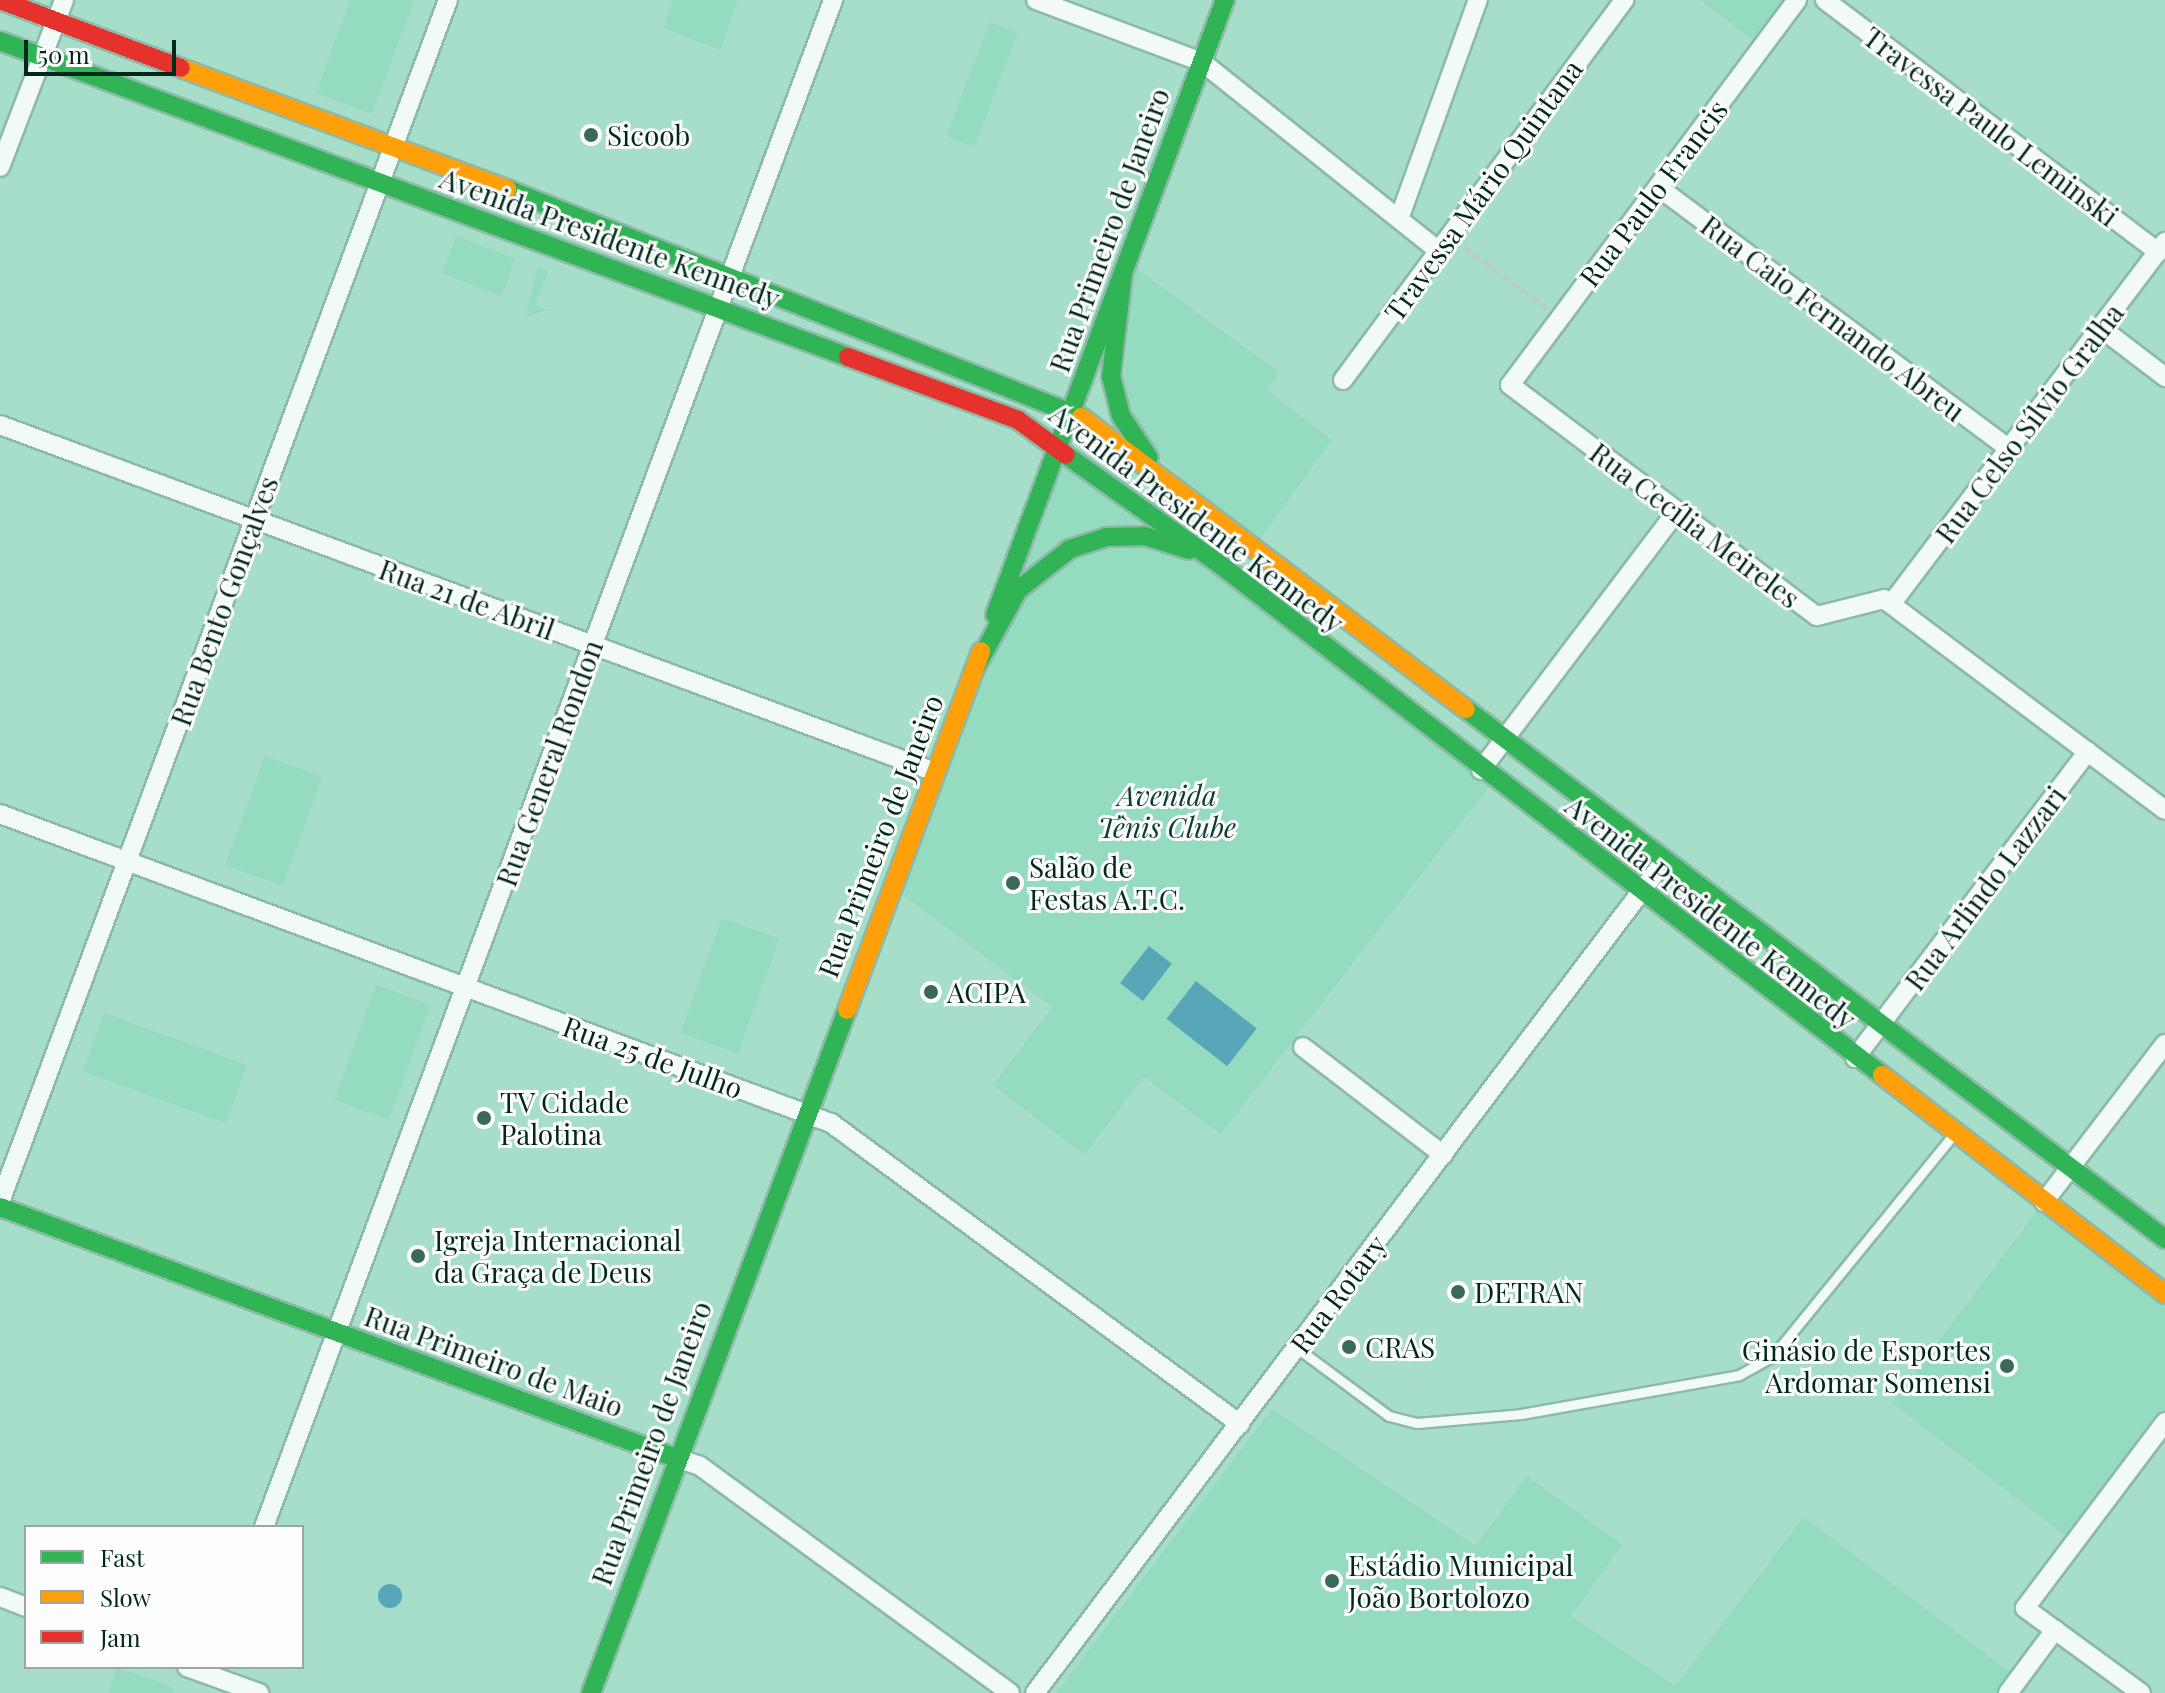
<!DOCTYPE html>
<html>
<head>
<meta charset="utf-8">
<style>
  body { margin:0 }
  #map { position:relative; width:2165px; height:1693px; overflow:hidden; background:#a7dec9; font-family:"Playfair Display",serif }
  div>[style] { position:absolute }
  .green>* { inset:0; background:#95dbc0; transform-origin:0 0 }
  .water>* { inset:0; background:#57a7b9; transform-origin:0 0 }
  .round { border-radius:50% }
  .path>* { height:4px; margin-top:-2px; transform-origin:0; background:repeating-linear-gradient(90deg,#bacac4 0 8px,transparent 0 12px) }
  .roads { filter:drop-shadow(2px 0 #8db9a9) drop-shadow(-2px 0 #8db9a9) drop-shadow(0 2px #8db9a9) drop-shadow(0 -2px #8db9a9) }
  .lane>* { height:9px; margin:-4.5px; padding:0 4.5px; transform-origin:4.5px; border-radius:4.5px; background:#f2faf7 }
  .street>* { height:18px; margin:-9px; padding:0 9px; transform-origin:9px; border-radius:9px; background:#f2faf7 }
  .fast>* { height:18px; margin:-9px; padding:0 9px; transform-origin:9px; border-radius:9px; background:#30b455 }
  .slow>* { height:18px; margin:-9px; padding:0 9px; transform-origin:9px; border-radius:9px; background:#ff9f0a }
  .jam>* { height:18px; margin:-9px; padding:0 9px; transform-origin:9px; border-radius:9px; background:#e5322d }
  .dots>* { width:22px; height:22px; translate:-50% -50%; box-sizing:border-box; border:4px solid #fdfdfd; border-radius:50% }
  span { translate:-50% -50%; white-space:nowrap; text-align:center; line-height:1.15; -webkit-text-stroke:6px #fdfdfd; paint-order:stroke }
  .street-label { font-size:28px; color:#00291c }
  .poi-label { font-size:28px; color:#00291c }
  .left { translate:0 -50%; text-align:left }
  .right { translate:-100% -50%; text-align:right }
  .park-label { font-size:28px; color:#0a402f; font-style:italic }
  .legend { position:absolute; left:24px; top:1525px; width:280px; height:144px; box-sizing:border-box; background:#fdfdfd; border:2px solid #98a8a3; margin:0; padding:10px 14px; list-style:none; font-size:24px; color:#00291c }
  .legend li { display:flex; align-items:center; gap:16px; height:40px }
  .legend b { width:40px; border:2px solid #98a8a3 }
  .scale { position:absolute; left:24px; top:40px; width:152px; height:36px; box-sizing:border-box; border:4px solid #00291c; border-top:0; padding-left:10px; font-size:24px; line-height:28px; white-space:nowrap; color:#00291c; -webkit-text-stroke:6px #fdfdfd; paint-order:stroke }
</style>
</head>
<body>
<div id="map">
  <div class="green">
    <i style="clip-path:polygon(350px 0,414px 0,372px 114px,316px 93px)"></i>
    <i style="clip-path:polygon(673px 0,738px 0,720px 50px,663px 28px)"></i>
    <i style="clip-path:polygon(1700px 0,1797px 0,1762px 47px)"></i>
    <i style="left:990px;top:22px;width:30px;height:122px;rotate:21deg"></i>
    <i style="left:456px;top:236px;width:64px;height:40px;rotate:21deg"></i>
    <i style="clip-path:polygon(1133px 266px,1279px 372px,1267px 390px,1332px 440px,1257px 543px,1150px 450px,1123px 398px)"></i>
    <i style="clip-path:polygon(538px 267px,548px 271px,535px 305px,549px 310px,525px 317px)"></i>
    <i style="clip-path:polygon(1061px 455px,1168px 534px,1126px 530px,1013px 581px)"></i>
    <i style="clip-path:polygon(1181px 546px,1494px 780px,1221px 1134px,1144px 1077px,1084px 1155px,993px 1085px,1052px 1007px,891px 886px,996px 624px,1070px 549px)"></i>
    <i style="left:265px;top:756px;width:61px;height:116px;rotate:20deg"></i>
    <i style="left:722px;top:918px;width:61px;height:122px;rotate:20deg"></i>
    <i style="left:376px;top:985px;width:58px;height:122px;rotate:20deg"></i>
    <i style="left:104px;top:1013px;width:152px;height:62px;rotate:20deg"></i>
    <i style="clip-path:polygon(2039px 1208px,2165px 1304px,2165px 1422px,2075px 1543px,1892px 1403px)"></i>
    <i style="clip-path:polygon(1272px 1409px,1476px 1546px,1527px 1476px,1622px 1545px,1571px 1616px,1675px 1686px,1804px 1517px,2019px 1679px,2008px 1693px,1056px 1693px)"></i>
    <i style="clip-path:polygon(117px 1667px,174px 1688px,172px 1693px,108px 1693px)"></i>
  </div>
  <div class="water">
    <i style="left:1149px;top:946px;width:29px;height:47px;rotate:38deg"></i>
    <i style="left:1196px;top:981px;width:77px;height:48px;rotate:38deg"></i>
    <i class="round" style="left:378px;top:1584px;width:24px;height:24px"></i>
  </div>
  <div class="path">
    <i style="left:1464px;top:247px;width:104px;rotate:36.8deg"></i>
  </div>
  <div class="roads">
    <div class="lane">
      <i style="left:1297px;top:1348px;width:114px;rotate:36.5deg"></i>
      <i style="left:1389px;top:1416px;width:29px;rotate:14deg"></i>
      <i style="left:1417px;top:1423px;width:104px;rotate:-4.9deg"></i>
      <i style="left:1521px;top:1414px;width:221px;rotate:-10.1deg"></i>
      <i style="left:1739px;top:1375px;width:38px;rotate:-29deg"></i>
      <i style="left:1772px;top:1357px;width:285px;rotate:-50.8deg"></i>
    </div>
    <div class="street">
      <i style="left:1036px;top:0;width:177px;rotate:20.5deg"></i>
      <i style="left:1202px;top:62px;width:303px;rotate:38.6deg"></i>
      <i style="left:1797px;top:0;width:480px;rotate:126.7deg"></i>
      <i style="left:1510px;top:385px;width:384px;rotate:37deg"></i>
      <i style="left:1817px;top:616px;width:69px;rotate:-14.2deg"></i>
      <i style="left:1884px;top:599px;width:351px;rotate:36.9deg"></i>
      <i style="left:1825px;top:0;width:418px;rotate:37.1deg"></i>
      <i style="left:0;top:167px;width:179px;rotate:-69deg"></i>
      <i style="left:1658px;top:187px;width:438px;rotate:36.7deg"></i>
      <i style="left:1399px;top:219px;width:233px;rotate:-70.2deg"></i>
      <i style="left:2101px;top:328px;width:81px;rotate:37.4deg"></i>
      <i style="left:1343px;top:380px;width:473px;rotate:-53.5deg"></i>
      <i style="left:0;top:425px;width:997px;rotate:20.36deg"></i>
      <i style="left:1892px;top:603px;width:453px;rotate:-52.9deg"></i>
      <i style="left:1481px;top:770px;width:323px;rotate:-52.9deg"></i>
      <i style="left:0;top:814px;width:887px;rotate:20.4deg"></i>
      <i style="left:831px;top:1123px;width:508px;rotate:36.35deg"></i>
      <i style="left:1303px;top:1047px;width:177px;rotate:37.6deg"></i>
      <i style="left:1855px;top:1058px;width:385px;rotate:-52.8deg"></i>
      <i style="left:0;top:1202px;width:1283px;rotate:-69.56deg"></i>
      <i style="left:2044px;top:1202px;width:199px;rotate:-52.6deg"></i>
      <i style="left:673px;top:1457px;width:28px;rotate:18deg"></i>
      <i style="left:700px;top:1466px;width:384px;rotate:36.2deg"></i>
      <i style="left:264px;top:1527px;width:1630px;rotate:-69.56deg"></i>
      <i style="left:0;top:1597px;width:28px;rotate:21deg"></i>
      <i style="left:187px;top:1667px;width:77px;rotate:19.9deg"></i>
      <i style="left:1035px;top:1693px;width:1044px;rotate:-52.9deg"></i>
      <i style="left:2008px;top:1693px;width:79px;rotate:-53.3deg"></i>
      <i style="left:2141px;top:1693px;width:144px;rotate:-143.8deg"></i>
      <i style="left:2025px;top:1608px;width:233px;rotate:-53deg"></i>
    </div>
    <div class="fast">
      <i style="left:0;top:41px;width:905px;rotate:20.44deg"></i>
      <i style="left:507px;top:189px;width:618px;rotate:21.66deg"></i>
      <i style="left:1123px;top:273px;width:104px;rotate:96.6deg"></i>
      <i style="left:1111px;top:376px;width:41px;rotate:76deg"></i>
      <i style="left:1121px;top:416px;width:50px;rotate:56.3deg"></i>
      <i style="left:1066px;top:455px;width:191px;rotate:35.4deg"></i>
      <i style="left:1222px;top:566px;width:833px;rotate:37.64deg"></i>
      <i style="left:995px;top:615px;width:657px;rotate:-69.5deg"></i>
      <i style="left:973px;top:672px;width:94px;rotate:-61.2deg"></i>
      <i style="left:1018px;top:590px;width:66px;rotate:-38.3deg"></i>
      <i style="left:1070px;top:549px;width:38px;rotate:-18deg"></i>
      <i style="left:1106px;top:537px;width:39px;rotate:-1deg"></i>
      <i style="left:1145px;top:536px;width:46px;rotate:17.7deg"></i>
      <i style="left:1466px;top:709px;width:877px;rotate:37.17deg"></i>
      <i style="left:0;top:1207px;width:718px;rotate:20.38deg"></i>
      <i style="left:591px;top:1693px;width:729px;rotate:-69.45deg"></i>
    </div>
    <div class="slow">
      <i style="left:181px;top:68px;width:348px;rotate:20.4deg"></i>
      <i style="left:1081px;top:417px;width:483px;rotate:37.2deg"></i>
      <i style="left:847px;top:1010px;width:383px;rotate:-69.5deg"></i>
      <i style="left:1882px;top:1075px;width:358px;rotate:37.7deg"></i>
    </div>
    <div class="jam">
      <i style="left:0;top:0;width:193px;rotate:20.6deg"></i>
      <i style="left:848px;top:357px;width:181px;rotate:20.3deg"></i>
      <i style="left:1018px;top:420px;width:59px;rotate:36.1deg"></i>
    </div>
  </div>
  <div class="dots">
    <i style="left:591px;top:135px;background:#3a6859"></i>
    <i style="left:1013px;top:883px;background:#3a6859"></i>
    <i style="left:931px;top:992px;background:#3a6859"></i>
    <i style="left:484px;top:1118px;background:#3a6859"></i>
    <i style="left:418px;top:1256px;background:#3a6859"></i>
    <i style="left:1458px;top:1292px;background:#3a6859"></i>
    <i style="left:1349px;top:1347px;background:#3a6859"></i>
    <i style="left:2007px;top:1366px;background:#3a6859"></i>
    <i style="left:1332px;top:1581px;background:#3a6859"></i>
  </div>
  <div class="street-label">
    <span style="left:1991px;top:126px;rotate:37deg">Travessa Paulo Leminski</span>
    <span style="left:1483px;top:190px;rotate:-54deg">Travessa Mário Quintana</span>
    <span style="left:1653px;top:193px;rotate:-53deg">Rua Paulo Francis</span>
    <span style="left:1109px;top:230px;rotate:-70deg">Rua Primeiro de Janeiro</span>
    <span style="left:610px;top:238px;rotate:20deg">Avenida Presidente Kennedy</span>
    <span style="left:1833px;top:318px;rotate:37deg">Rua Caio Fernando Abreu</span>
    <span style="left:2029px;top:423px;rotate:-53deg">Rua Celso Sílvio Gralha</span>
    <span style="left:1197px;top:518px;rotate:37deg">Avenida Presidente Kennedy</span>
    <span style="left:1695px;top:525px;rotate:37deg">Rua Cecília Meireles</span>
    <span style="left:467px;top:599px;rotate:20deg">Rua 21 de Abril</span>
    <span style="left:224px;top:601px;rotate:-70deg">Rua Bento Gonçalves</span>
    <span style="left:549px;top:763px;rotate:-70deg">Rua General Rondon</span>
    <span style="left:880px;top:836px;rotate:-69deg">Rua Primeiro de Janeiro</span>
    <span style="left:1985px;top:888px;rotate:-53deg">Rua Arlindo Lazzari</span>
    <span style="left:1711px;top:912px;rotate:38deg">Avenida Presidente Kennedy</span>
    <span style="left:653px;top:1057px;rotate:20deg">Rua 25 de Julho</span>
    <span style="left:1338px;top:1294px;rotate:-53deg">Rua Rotary</span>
    <span style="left:494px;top:1361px;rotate:20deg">Rua Primeiro de Maio</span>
    <span style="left:651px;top:1443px;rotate:-70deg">Rua Primeiro de Janeiro</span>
  </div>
  <div class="poi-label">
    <span class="left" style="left:607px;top:135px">Sicoob</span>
    <span class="left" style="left:1029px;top:883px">Salão de<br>Festas A.T.C.</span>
    <span class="left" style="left:947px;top:992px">ACIPA</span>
    <span class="left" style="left:500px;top:1118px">TV Cidade<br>Palotina</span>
    <span class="left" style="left:434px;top:1256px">Igreja Internacional<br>da Graça de Deus</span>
    <span class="left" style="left:1474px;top:1292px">DETRAN</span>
    <span class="left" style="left:1365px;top:1347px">CRAS</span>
    <span class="right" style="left:1991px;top:1366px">Ginásio de Esportes<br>Ardomar Somensi</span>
    <span class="left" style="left:1348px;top:1581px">Estádio Municipal<br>João Bortolozo</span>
  </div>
  <div class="park-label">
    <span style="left:1167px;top:811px">Avenida<br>Tênis Clube</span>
  </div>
  <ul class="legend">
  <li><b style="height:10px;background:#30b455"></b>Fast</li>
  <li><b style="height:10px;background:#ff9f0a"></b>Slow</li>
  <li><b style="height:10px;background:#e5322d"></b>Jam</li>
  </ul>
  <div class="scale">50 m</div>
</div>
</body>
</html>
